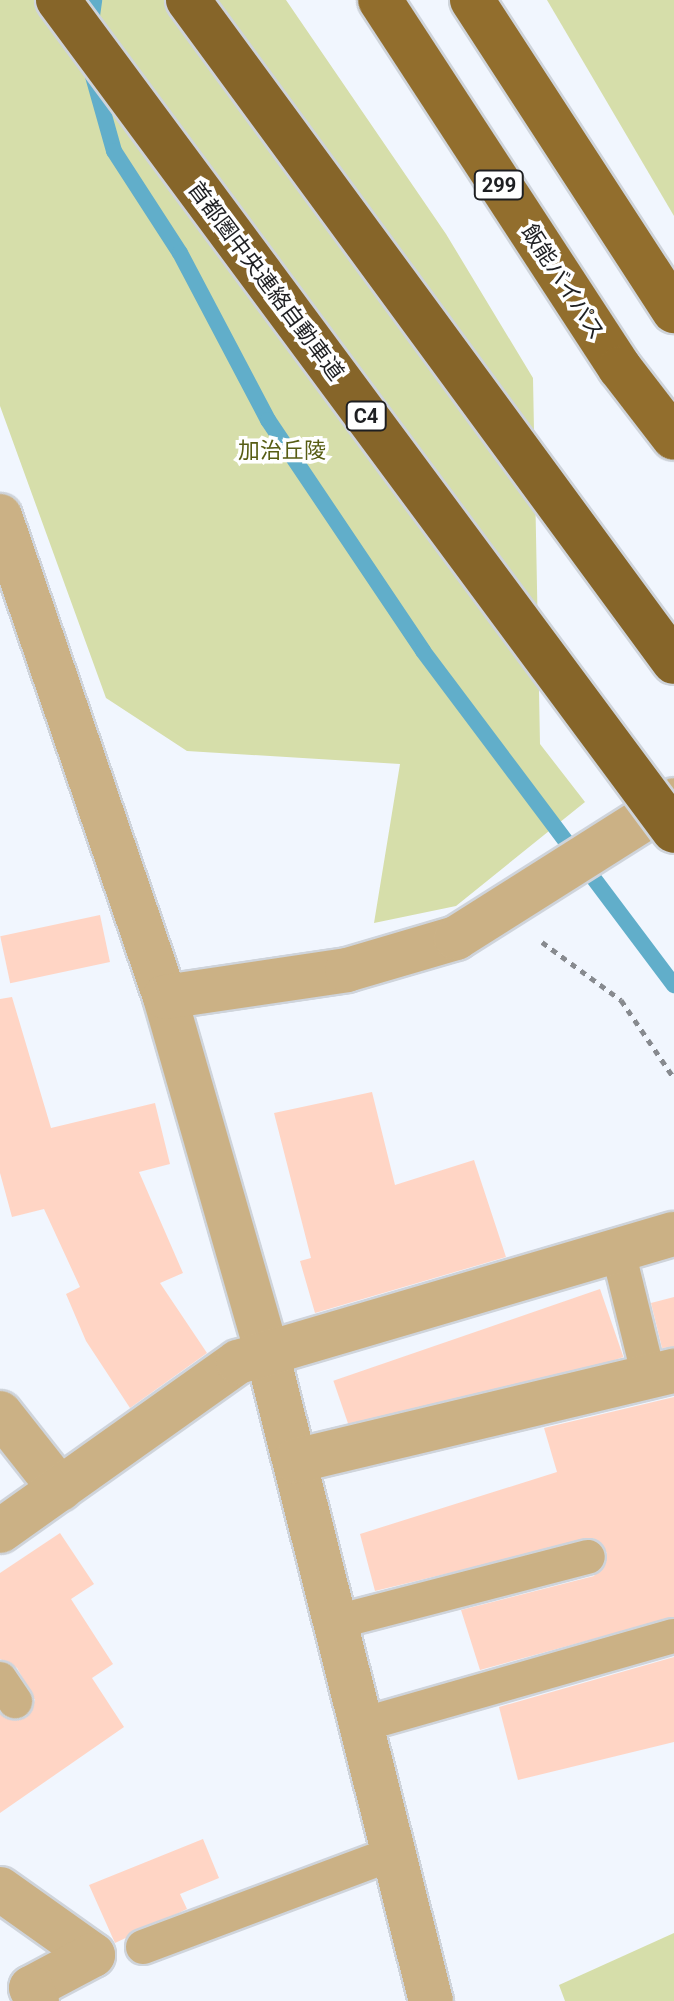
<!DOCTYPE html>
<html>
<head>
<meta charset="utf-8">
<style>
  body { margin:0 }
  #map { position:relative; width:674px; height:2001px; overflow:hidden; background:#f1f6fe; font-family:Roboto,"Noto Sans JP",sans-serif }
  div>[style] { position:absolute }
  .green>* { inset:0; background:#d6deaa }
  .stream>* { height:16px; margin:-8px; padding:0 8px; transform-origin:8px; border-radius:8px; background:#61aeca }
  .building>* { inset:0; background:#ffd5c5; transform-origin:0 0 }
  .path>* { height:5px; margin-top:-2.5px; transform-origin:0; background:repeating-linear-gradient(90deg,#878a8f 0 6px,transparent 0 12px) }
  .roads { filter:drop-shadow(2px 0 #cfd4db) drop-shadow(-2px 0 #cfd4db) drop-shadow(0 2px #cfd4db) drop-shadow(0 -2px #cfd4db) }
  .service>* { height:34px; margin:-17px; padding:0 17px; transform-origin:17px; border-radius:17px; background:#cbb185 }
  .minor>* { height:44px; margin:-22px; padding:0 22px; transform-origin:22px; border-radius:22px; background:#cbb185 }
  .trunk>* { height:44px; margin:-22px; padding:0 22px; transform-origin:22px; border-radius:22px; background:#926e2d }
  .motorway>* { height:44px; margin:-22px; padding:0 22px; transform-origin:22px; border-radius:22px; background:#866529 }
  .bridges { filter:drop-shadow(2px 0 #cfd4db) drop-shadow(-2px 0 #cfd4db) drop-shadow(0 2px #cfd4db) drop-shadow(0 -2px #cfd4db) }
  .motorway-bridge>* { height:44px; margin:-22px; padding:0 22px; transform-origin:22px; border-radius:22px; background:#866529 }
  span { translate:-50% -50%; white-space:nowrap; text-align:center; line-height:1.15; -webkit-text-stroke:7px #fff; paint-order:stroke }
  .shield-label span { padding:2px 6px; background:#fff; border:2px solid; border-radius:6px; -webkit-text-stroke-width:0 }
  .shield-label { font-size:20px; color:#1e1f22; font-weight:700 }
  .street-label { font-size:22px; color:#1e1f22 }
  .park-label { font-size:22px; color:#575d14 }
</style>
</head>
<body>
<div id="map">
  <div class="green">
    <i style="clip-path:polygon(0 0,286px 0,446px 234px,533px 378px,540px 744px,585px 802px,456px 906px,374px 923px,400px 764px,187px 751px,106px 698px,0 406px)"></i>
    <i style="clip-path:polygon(547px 0,674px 0,674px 216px)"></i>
    <i style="clip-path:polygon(674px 1933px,674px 2001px,565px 2001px,559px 1985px)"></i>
  </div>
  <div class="stream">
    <i style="left:90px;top:30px;width:30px;rotate:-82deg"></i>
    <i style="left:91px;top:69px;width:85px;rotate:74.3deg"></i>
    <i style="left:114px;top:151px;width:121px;rotate:57.1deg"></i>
    <i style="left:180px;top:253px;width:189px;rotate:62.2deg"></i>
    <i style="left:268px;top:420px;width:278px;rotate:56.1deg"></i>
    <i style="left:423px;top:651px;width:418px;rotate:53.1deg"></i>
  </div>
  <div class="building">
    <i style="left:100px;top:915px;width:48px;height:102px;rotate:78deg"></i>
    <i style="clip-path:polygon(12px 997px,51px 1128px,155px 1103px,170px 1164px,139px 1172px,183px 1273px,160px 1283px,207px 1353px,130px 1408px,86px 1341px,66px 1294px,80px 1287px,44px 1209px,12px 1217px,0 1173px,0 999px)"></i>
    <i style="clip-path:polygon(372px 1092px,395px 1185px,474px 1160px,506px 1257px,315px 1313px,300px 1261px,311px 1258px,274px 1113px)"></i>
    <i style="left:600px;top:1289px;width:72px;height:282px;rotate:71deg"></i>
    <i style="clip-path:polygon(674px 1297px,674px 1347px,662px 1348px,651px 1303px)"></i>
    <i style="clip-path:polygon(674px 1397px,674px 1617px,480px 1670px,461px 1610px,594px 1576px,607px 1553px,593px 1538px,375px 1591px,360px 1534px,557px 1472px,544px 1428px)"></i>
    <i style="clip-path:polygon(60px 1533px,94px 1584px,71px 1599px,113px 1664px,92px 1678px,124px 1727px,0 1813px,0 1714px,26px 1718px,35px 1700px,17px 1668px,0 1659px,0 1573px)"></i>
    <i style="clip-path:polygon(674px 1657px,674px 1742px,518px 1780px,499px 1707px)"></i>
    <i style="clip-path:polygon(203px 1839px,219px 1878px,180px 1894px,187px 1909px,115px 1943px,89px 1885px)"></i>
  </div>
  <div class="path">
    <i style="left:542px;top:942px;width:98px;rotate:36.3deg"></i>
    <i style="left:621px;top:1000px;width:94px;rotate:55.8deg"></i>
  </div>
  <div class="roads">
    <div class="service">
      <i style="left:618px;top:1251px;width:130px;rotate:76.2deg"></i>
      <i style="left:336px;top:1622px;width:260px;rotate:-14.5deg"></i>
      <i style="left:0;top:1679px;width:27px;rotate:56deg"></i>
      <i style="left:361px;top:1725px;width:325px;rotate:-15.9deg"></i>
      <i style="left:143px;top:1947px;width:268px;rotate:-20.5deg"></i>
    </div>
    <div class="minor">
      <i style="left:0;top:516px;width:509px;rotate:71.07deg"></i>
      <i style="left:165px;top:997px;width:370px;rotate:74deg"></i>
      <i style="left:267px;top:1353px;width:668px;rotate:75.8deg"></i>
      <i style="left:165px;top:997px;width:184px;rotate:-8.4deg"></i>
      <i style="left:347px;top:970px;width:114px;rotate:-16.4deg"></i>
      <i style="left:456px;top:938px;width:258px;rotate:-32.3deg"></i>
      <i style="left:0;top:1413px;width:97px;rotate:51.7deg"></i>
      <i style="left:295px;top:1461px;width:390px;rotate:-13.4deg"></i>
      <i style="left:0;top:1531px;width:292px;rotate:-35.4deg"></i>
      <i style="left:238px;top:1362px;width:454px;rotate:-16.4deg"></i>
      <i style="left:0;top:1889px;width:114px;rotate:35.4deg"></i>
      <i style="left:93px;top:1955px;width:70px;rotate:152deg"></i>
      <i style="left:31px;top:1988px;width:14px;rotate:65deg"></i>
    </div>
    <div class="trunk">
      <i style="left:380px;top:0;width:439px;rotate:56.9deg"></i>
      <i style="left:620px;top:368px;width:88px;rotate:52.4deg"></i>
      <i style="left:472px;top:0;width:371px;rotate:57deg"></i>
    </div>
    <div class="motorway">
      <i style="left:188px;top:0;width:821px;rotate:53.72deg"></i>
    </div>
  </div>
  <div class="bridges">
    <div class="motorway-bridge">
      <i style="left:58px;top:0;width:1034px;rotate:53.45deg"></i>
    </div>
  </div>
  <div class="shield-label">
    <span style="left:499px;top:185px">299</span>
    <span style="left:366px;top:416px">C4</span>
  </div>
  <div class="street-label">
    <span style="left:266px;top:281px;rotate:53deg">首都圏中央連絡自動車道</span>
    <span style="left:563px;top:282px;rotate:57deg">飯能バイパス</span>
  </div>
  <div class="park-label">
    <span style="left:282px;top:451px">加治丘陵</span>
  </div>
</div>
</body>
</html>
